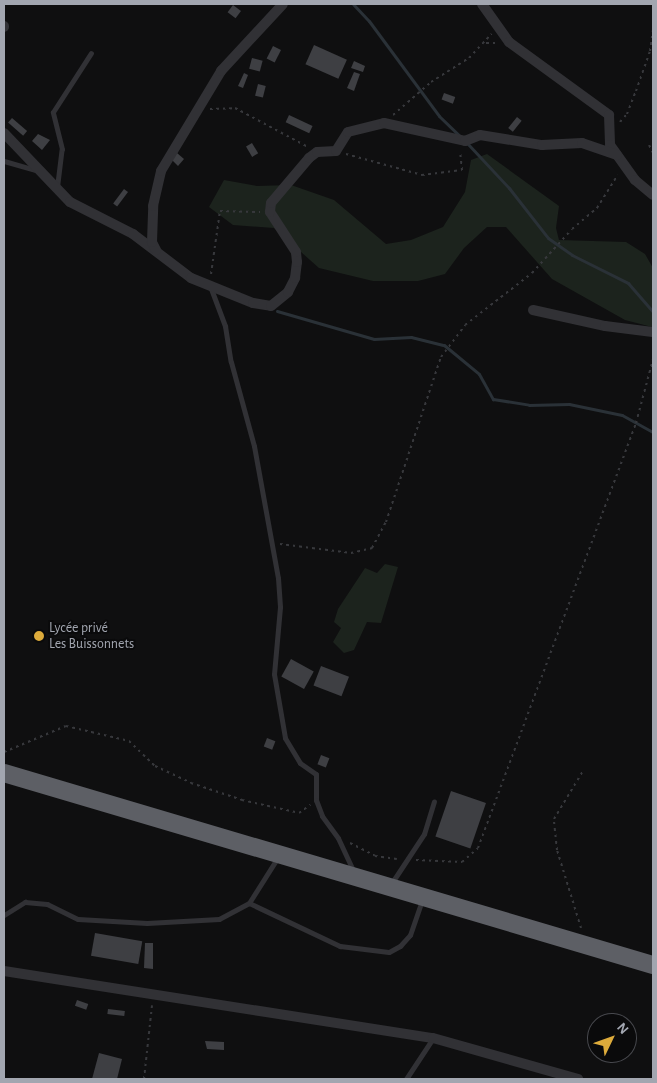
<!DOCTYPE html>
<html>
<head>
<meta charset="utf-8">
<style>
  body { margin:0 }
  #map { position:relative; width:657px; height:1083px; overflow:hidden; background:#0f0f10; font-family:"Alegreya Sans",sans-serif }
  div>[style] { position:absolute }
  .green>* { inset:0; background:#1c231d }
  .stream>* { height:3px; margin:-1.5px; padding:0 1.5px; transform-origin:1.5px; border-radius:1.5px; background:#2a3137 }
  .building>* { inset:0; background:#3e3f43; transform-origin:0 0 }
  .path>* { height:2px; margin-top:-1px; transform-origin:0; background:repeating-linear-gradient(90deg,#37383c 0 2.5px,transparent 0 6.5px) }
  .lane>* { height:5px; margin:-2.5px; padding:0 2.5px; transform-origin:2.5px; border-radius:2.5px; background:#313135 }
  .street>* { height:10px; margin:-5px; padding:0 5px; transform-origin:5px; border-radius:5px; background:#313135 }
  .highway>* { height:18px; margin:-9px; padding:0 9px; transform-origin:9px; border-radius:9px; background:#5d5f65 }
  .dots>* { width:14px; height:14px; translate:-50% -50%; box-sizing:border-box; border:2px solid #0a0a0b; border-radius:50% }
  span { translate:-50% -50%; white-space:nowrap; text-align:center; line-height:1.15; -webkit-text-stroke:4px #0a0a0b; paint-order:stroke }
  .poi-label { font-size:14px; color:#a2a6b0 }
  .left { translate:0 -50%; text-align:left }
  .frame { position:absolute; inset:0; border:5px solid #a2a6b0; pointer-events:none }
  .north { position:absolute; left:587px; top:1013px; width:50px; height:50px; box-sizing:border-box; background:#0a0a0b; border:1px solid #47484d; border-radius:50%; rotate:48deg; font-size:14px; font-weight:700; line-height:20px; text-align:center; color:#a2a6b0 }
  .north::after { content:''; display:block; margin:auto; width:18px; height:22px; background:#ddab3b; clip-path:polygon(50% 0,100% 100%,50% 72%,0 100%) }
</style>
</head>
<body>
<div id="map">
  <div class="green">
    <i style="clip-path:polygon(487px 154px,559px 206px,556px 228px,559px 240px,626px 242px,645px 254px,653px 268px,652px 327px,625px 320px,552px 279px,506px 227px,487px 227px,464px 248px,445px 274px,418px 281px,373px 281px,319px 268px,274px 228px,233px 225px,209px 207px,224px 180px,257px 186px,291px 185px,334px 200px,386px 244px,411px 240px,443px 227px,465px 192px,471px 160px)"></i>
    <i style="clip-path:polygon(385px 564px,398px 567px,381px 623px,367px 622px,354px 650px,344px 653px,333px 642px,341px 628px,334px 622px,338px 609px,365px 568px,377px 573px)"></i>
  </div>
  <div class="stream">
    <i style="left:353px;top:4px;width:23px;rotate:47deg"></i>
    <i style="left:369px;top:21px;width:118px;rotate:53.6deg"></i>
    <i style="left:439px;top:116px;width:30px;rotate:44deg"></i>
    <i style="left:467px;top:143px;width:62px;rotate:47deg"></i>
    <i style="left:509px;top:188px;width:63px;rotate:52deg"></i>
    <i style="left:548px;top:238px;width:29px;rotate:35deg"></i>
    <i style="left:572px;top:255px;width:63px;rotate:26.6deg"></i>
    <i style="left:628px;top:283px;width:38px;rotate:49deg"></i>
    <i style="left:277px;top:311px;width:101px;rotate:16.1deg"></i>
    <i style="left:374px;top:339px;width:37px;rotate:-3deg"></i>
    <i style="left:411px;top:337px;width:34px;rotate:14deg"></i>
    <i style="left:444px;top:345px;width:45px;rotate:39.6deg"></i>
    <i style="left:479px;top:374px;width:29px;rotate:61deg"></i>
    <i style="left:493px;top:399px;width:36px;rotate:9deg"></i>
    <i style="left:529px;top:405px;width:40px;rotate:-1.4deg"></i>
    <i style="left:569px;top:404px;width:54px;rotate:11.7deg"></i>
    <i style="left:622px;top:415px;width:35px;rotate:29deg"></i>
  </div>
  <div class="building">
    <i style="left:233px;top:5px;width:10px;height:9px;rotate:37deg"></i>
    <i style="left:314px;top:45px;width:36px;height:21px;rotate:24deg"></i>
    <i style="left:273px;top:46px;width:9px;height:14px;rotate:27deg"></i>
    <i style="left:252px;top:58px;width:11px;height:11px;rotate:15deg"></i>
    <i style="clip-path:polygon(354px 61px,365px 66px,363px 72px,351px 68px)"></i>
    <i style="clip-path:polygon(354px 72px,360px 74px,354px 91px,347px 88px)"></i>
    <i style="clip-path:polygon(244px 73px,248px 75px,243px 88px,238px 86px)"></i>
    <i style="left:258px;top:84px;width:8px;height:12px;rotate:14deg"></i>
    <i style="left:444px;top:93px;width:12px;height:7px;rotate:20deg"></i>
    <i style="left:289px;top:115px;width:26px;height:8px;rotate:25deg"></i>
    <i style="left:517px;top:117px;width:6px;height:14px;rotate:39deg"></i>
    <i style="left:12px;top:118px;width:20px;height:6px;rotate:41deg"></i>
    <i style="clip-path:polygon(38px 134px,50px 140px,42px 150px,32px 141px)"></i>
    <i style="left:252px;top:143px;width:12px;height:7px;rotate:59deg"></i>
    <i style="clip-path:polygon(177px 153px,184px 159px,178px 166px,171px 159px)"></i>
    <i style="left:124px;top:189px;width:5px;height:18px;rotate:37deg"></i>
    <i style="left:291px;top:659px;width:26px;height:20px;rotate:29deg"></i>
    <i style="left:321px;top:666px;width:30px;height:21px;rotate:21deg"></i>
    <i style="left:267px;top:738px;width:9px;height:9px;rotate:21deg"></i>
    <i style="left:321px;top:755px;width:9px;height:10px;rotate:21deg"></i>
    <i style="left:451px;top:791px;width:37px;height:48px;rotate:19deg"></i>
    <i style="left:95px;top:933px;width:48px;height:23px;rotate:10deg"></i>
    <i style="clip-path:polygon(145px 943px,153px 943px,153px 969px,144px 968px)"></i>
    <i style="left:77px;top:1000px;width:12px;height:6px;rotate:20deg"></i>
    <i style="left:108px;top:1009px;width:17px;height:5px;rotate:7deg"></i>
    <i style="clip-path:polygon(205px 1041px,224px 1042px,224px 1050px,207px 1049px)"></i>
    <i style="clip-path:polygon(99px 1053px,122px 1059px,117px 1079px,92px 1079px)"></i>
  </div>
  <div class="path">
    <i style="left:486px;top:43px;width:10px"></i>
    <i style="left:210px;top:109px;width:25px;rotate:-2deg"></i>
    <i style="left:235px;top:108px;width:83px;rotate:28.1deg"></i>
    <i style="left:393px;top:115px;width:50px;rotate:-41deg"></i>
    <i style="left:431px;top:82px;width:45px;rotate:-32.3deg"></i>
    <i style="left:469px;top:58px;width:33px;rotate:-47deg"></i>
    <i style="left:620px;top:122px;width:11px;rotate:-49deg"></i>
    <i style="left:627px;top:114px;width:25px;rotate:-69deg"></i>
    <i style="left:636px;top:91px;width:42px;rotate:-70.7deg"></i>
    <i style="left:650px;top:51px;width:22px;rotate:-82deg"></i>
    <i style="left:649px;top:145px;width:9px;rotate:63deg"></i>
    <i style="left:346px;top:154px;width:79px;rotate:15.4deg"></i>
    <i style="left:422px;top:175px;width:40px;rotate:-7.1deg"></i>
    <i style="left:462px;top:170px;width:18px;rotate:-96deg"></i>
    <i style="left:211px;top:274px;width:64px;rotate:-81.9deg"></i>
    <i style="left:220px;top:211px;width:40px;rotate:1.4deg"></i>
    <i style="left:280px;top:544px;width:72px;rotate:7.2deg"></i>
    <i style="left:351px;top:553px;width:22px;rotate:-13deg"></i>
    <i style="left:372px;top:548px;width:30px;rotate:-62deg"></i>
    <i style="left:386px;top:522px;width:174px;rotate:-71.6deg"></i>
    <i style="left:441px;top:357px;width:40px;rotate:-53deg"></i>
    <i style="left:465px;top:325px;width:85px;rotate:-37.8deg"></i>
    <i style="left:532px;top:273px;width:59px;rotate:-47.7deg"></i>
    <i style="left:572px;top:229px;width:33px;rotate:-40deg"></i>
    <i style="left:597px;top:208px;width:39px;rotate:-58deg"></i>
    <i style="left:4px;top:752px;width:67px;rotate:-22.8deg"></i>
    <i style="left:66px;top:726px;width:65px;rotate:13.4deg"></i>
    <i style="left:129px;top:741px;width:36px;rotate:44deg"></i>
    <i style="left:155px;top:766px;width:40px;rotate:25deg"></i>
    <i style="left:191px;top:783px;width:54px;rotate:18.4deg"></i>
    <i style="left:242px;top:800px;width:58px;rotate:12.8deg"></i>
    <i style="left:299px;top:813px;width:14px;rotate:-36deg"></i>
    <i style="left:350px;top:843px;width:28px;rotate:27deg"></i>
    <i style="left:375px;top:856px;width:22px;rotate:8deg"></i>
    <i style="left:416px;top:860px;width:46px;rotate:2.5deg"></i>
    <i style="left:462px;top:862px;width:21px;rotate:-41deg"></i>
    <i style="left:478px;top:848px;width:453px;rotate:-69.6deg"></i>
    <i style="left:636px;top:423px;width:66px;rotate:-75.1deg"></i>
    <i style="left:581px;top:928px;width:82px;rotate:-107.1deg"></i>
    <i style="left:557px;top:850px;width:31px;rotate:-96deg"></i>
    <i style="left:554px;top:819px;width:56px;rotate:-58.9deg"></i>
    <i style="left:144px;top:1079px;width:74px;rotate:-83.8deg"></i>
  </div>
  <div class="lane">
    <i style="left:4px;top:161px;width:33px;rotate:16deg"></i>
    <i style="left:57px;top:187px;width:38px;rotate:-83deg"></i>
    <i style="left:62px;top:149px;width:38px;rotate:-104deg"></i>
    <i style="left:53px;top:112px;width:70px;rotate:-57.2deg"></i>
    <i style="left:210px;top:286px;width:43px;rotate:69.4deg"></i>
    <i style="left:225px;top:326px;width:36px;rotate:81deg"></i>
    <i style="left:231px;top:362px;width:87px;rotate:74.7deg"></i>
    <i style="left:254px;top:446px;width:134px;rotate:79.7deg"></i>
    <i style="left:278px;top:578px;width:29px;rotate:86deg"></i>
    <i style="left:280px;top:607px;width:67px;rotate:95.1deg"></i>
    <i style="left:274px;top:674px;width:65px;rotate:80.2deg"></i>
    <i style="left:285px;top:738px;width:29px;rotate:59deg"></i>
    <i style="left:300px;top:763px;width:19px;rotate:35deg"></i>
    <i style="left:316px;top:774px;width:26px;rotate:90deg"></i>
    <i style="left:316px;top:800px;width:17px;rotate:69deg"></i>
    <i style="left:322px;top:816px;width:27px;rotate:54deg"></i>
    <i style="left:338px;top:838px;width:38px;rotate:65deg"></i>
    <i style="left:391px;top:884px;width:60px;rotate:-56.6deg"></i>
    <i style="left:424px;top:834px;width:34px;rotate:-73deg"></i>
    <i style="left:249px;top:903px;width:101px;rotate:25.3deg"></i>
    <i style="left:340px;top:946px;width:49px;rotate:7deg"></i>
    <i style="left:389px;top:952px;width:13px;rotate:-29deg"></i>
    <i style="left:400px;top:946px;width:15px;rotate:-48deg"></i>
    <i style="left:410px;top:935px;width:37px;rotate:-71deg"></i>
    <i style="left:4px;top:915px;width:25px;rotate:-32deg"></i>
    <i style="left:25px;top:902px;width:22px;rotate:5deg"></i>
    <i style="left:47px;top:904px;width:34px;rotate:26deg"></i>
    <i style="left:78px;top:919px;width:69px;rotate:3.3deg"></i>
    <i style="left:147px;top:923px;width:72px;rotate:-3.2deg"></i>
    <i style="left:219px;top:919px;width:34px;rotate:-28deg"></i>
    <i style="left:249px;top:903px;width:54px;rotate:-57.8deg"></i>
    <i style="left:406px;top:1079px;width:49px;rotate:-56.6deg"></i>
  </div>
  <div class="street">
    <i style="left:482px;top:4px;width:47px;rotate:54.6deg"></i>
    <i style="left:509px;top:42px;width:124px;rotate:36.1deg"></i>
    <i style="left:609px;top:115px;width:30px;rotate:88deg"></i>
    <i style="left:610px;top:145px;width:43px;rotate:54.5deg"></i>
    <i style="left:635px;top:180px;width:23px;rotate:40deg"></i>
    <i style="left:4px;top:26px;width:1px;rotate:90deg"></i>
    <i style="left:4px;top:133px;width:95px;rotate:46.3deg"></i>
    <i style="left:70px;top:202px;width:71px;rotate:26.9deg"></i>
    <i style="left:133px;top:234px;width:73px;rotate:37.2deg"></i>
    <i style="left:191px;top:278px;width:67px;rotate:22deg"></i>
    <i style="left:253px;top:303px;width:18px;rotate:9deg"></i>
    <i style="left:271px;top:306px;width:22px;rotate:-39deg"></i>
    <i style="left:288px;top:292px;width:16px;rotate:-63deg"></i>
    <i style="left:295px;top:278px;width:16px;rotate:-83deg"></i>
    <i style="left:297px;top:262px;width:10px;rotate:-96deg"></i>
    <i style="left:296px;top:252px;width:48px;rotate:-123deg"></i>
    <i style="left:270px;top:212px;width:9px;rotate:-84deg"></i>
    <i style="left:271px;top:203px;width:59px;rotate:-49.8deg"></i>
    <i style="left:309px;top:158px;width:10px;rotate:-37deg"></i>
    <i style="left:317px;top:152px;width:19px;rotate:-3deg"></i>
    <i style="left:336px;top:151px;width:22px;rotate:-58deg"></i>
    <i style="left:348px;top:132px;width:37px;rotate:-14deg"></i>
    <i style="left:384px;top:123px;width:83px;rotate:12.5deg"></i>
    <i style="left:465px;top:141px;width:16px;rotate:-22deg"></i>
    <i style="left:480px;top:135px;width:63px;rotate:9.2deg"></i>
    <i style="left:542px;top:145px;width:40px;rotate:-2.9deg"></i>
    <i style="left:582px;top:143px;width:37px;rotate:19deg"></i>
    <i style="left:156px;top:250px;width:9px;rotate:-117deg"></i>
    <i style="left:152px;top:242px;width:36px;rotate:-88deg"></i>
    <i style="left:153px;top:206px;width:36px;rotate:-77deg"></i>
    <i style="left:161px;top:171px;width:117px;rotate:-59deg"></i>
    <i style="left:221px;top:71px;width:91px;rotate:-47.2deg"></i>
    <i style="left:533px;top:310px;width:74px;rotate:12.5deg"></i>
    <i style="left:605px;top:326px;width:48px;rotate:7.1deg"></i>
    <i style="left:4px;top:971px;width:434px;rotate:8.9deg"></i>
    <i style="left:433px;top:1038px;width:151px;rotate:15.8deg"></i>
  </div>
  <div class="highway">
    <i style="left:4px;top:773px;width:677px;rotate:16.48deg"></i>
  </div>
  <div class="dots">
    <i style="left:39px;top:636px;background:#ddab3b"></i>
  </div>
  <div class="poi-label">
    <span class="left" style="left:49px;top:636px">Lycée privé<br>Les Buissonnets</span>
  </div>
  <div class="frame"></div>
  <div class="north">N</div>
</div>
</body>
</html>
